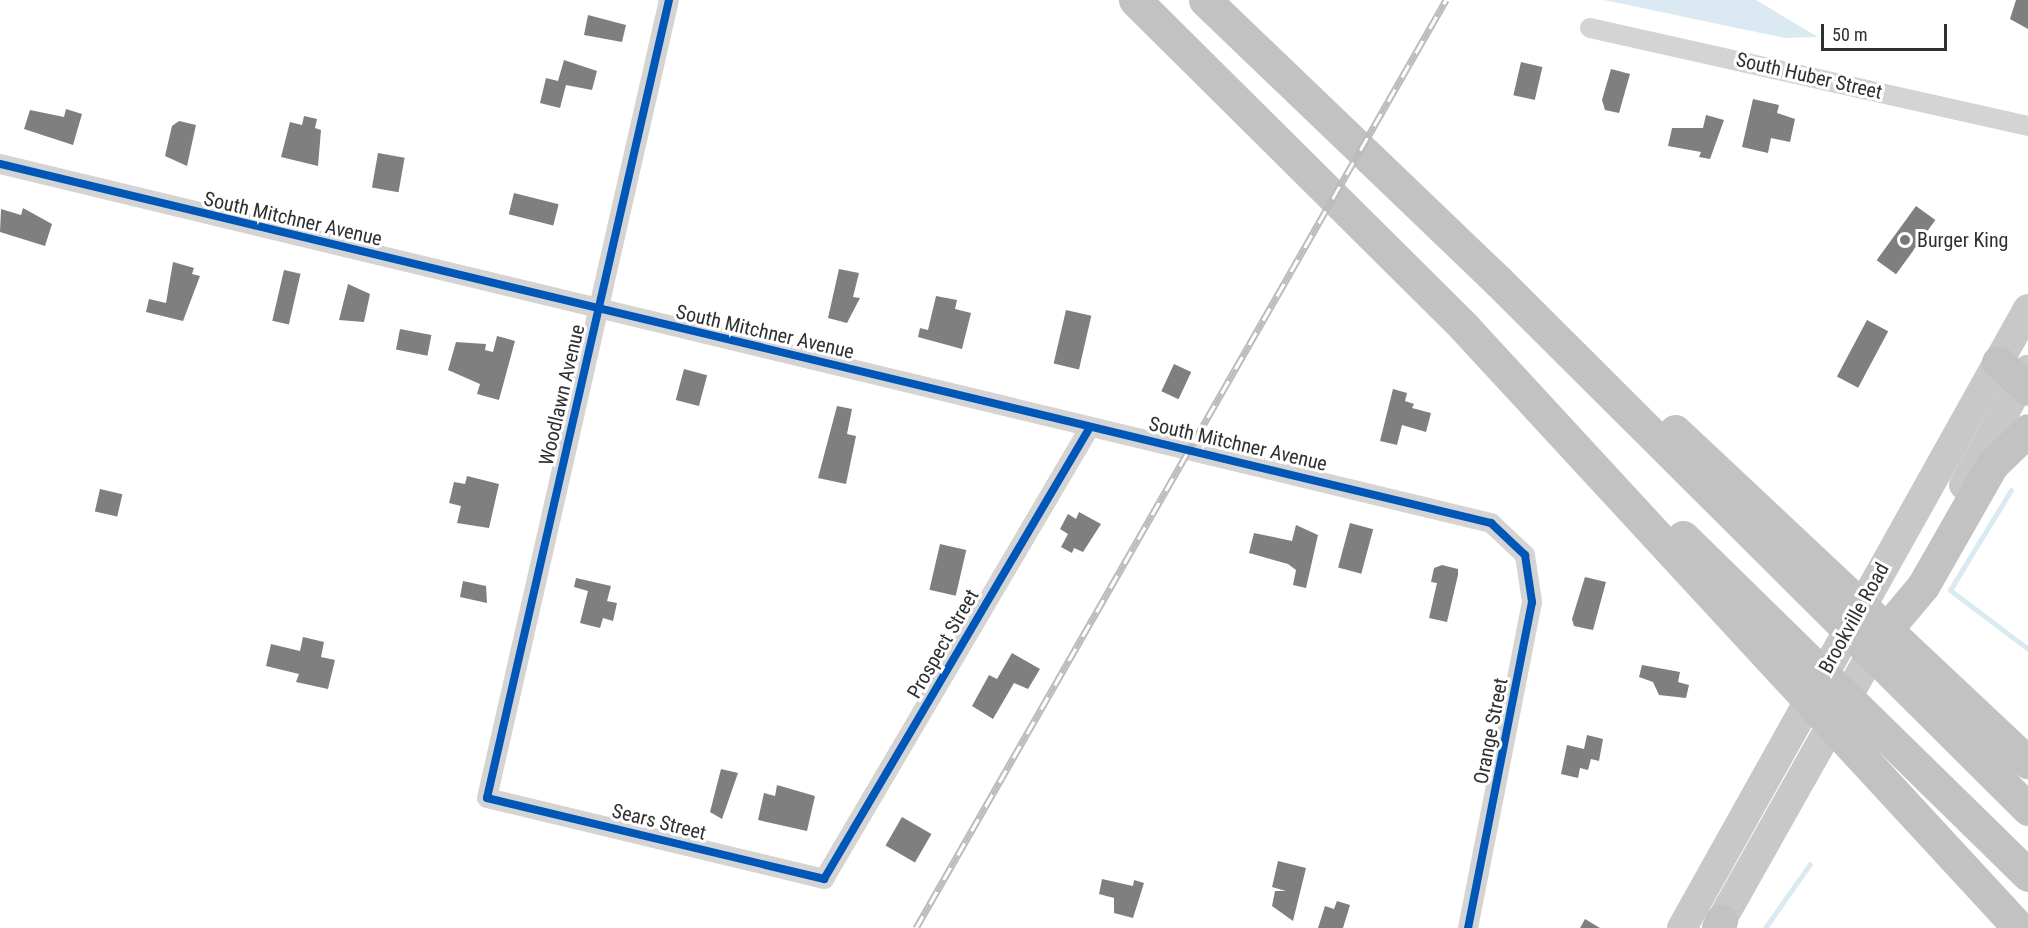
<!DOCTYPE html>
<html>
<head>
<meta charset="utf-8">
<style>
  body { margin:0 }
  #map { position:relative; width:2028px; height:928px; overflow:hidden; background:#fff; font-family:"Roboto Condensed",sans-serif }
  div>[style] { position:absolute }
  .water>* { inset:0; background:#dbe9f2 }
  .stream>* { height:5px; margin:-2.5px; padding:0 2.5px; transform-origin:2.5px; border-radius:2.5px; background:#dbe9f2 }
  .building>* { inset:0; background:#7f7f7f; transform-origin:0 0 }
  .street>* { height:20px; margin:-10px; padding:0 10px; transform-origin:10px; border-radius:10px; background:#d4d4d4 }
  .primary>* { height:30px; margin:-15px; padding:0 15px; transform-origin:15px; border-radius:15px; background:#c8c8c8 }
  .highway>* { height:33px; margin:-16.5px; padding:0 16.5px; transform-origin:16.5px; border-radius:16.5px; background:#c2c2c2 }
  .rail>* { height:7px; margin-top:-3.5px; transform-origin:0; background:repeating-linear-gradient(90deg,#fff 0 14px,#bcbcbc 0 28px); box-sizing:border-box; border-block:2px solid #bcbcbc }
  .cycleway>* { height:8px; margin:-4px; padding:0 4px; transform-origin:4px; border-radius:4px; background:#0057b8 }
  .dots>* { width:16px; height:16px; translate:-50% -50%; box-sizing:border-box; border:3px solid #fff; border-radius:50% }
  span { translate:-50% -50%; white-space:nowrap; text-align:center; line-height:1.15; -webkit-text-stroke:6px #fff; paint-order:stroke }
  .street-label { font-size:20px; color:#303030 }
  .poi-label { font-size:20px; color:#303030 }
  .left { translate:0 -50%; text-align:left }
  .scale { position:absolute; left:1821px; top:24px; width:126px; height:27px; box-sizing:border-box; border:3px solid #303030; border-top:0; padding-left:8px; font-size:18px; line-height:21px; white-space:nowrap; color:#303030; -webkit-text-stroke:4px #fff; paint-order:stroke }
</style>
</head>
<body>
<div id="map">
  <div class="water">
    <i style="clip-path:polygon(1604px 0,1756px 0,1818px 37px,1785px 38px)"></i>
  </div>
  <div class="stream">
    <i style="left:2011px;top:490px;width:117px;rotate:121.4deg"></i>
    <i style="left:1950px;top:590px;width:98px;rotate:37.1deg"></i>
    <i style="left:1765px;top:928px;width:78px;rotate:-54.9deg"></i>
  </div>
  <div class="building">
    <i style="clip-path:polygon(2016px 0,2028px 0,2028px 29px,2010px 19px)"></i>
    <i style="clip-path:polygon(588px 15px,626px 25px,622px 42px,584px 35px)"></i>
    <i style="clip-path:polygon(564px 60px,597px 71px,592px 90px,566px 85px,560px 108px,540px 103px,546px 78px,558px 81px)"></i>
    <i style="left:1521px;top:62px;width:22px;height:34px;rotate:13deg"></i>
    <i style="clip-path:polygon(1611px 69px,1630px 74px,1619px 113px,1605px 110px,1602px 100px)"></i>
    <i style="clip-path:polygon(1753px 99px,1779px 105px,1777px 113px,1795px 119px,1790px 142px,1771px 138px,1768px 153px,1742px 147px)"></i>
    <i style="clip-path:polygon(66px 109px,82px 114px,73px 145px,24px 129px,30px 110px,64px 117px)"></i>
    <i style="clip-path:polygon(1706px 115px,1724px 120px,1710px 159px,1699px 157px,1701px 152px,1668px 146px,1672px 128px,1703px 128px)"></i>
    <i style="clip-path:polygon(304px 116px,317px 119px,315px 128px,321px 130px,318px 166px,281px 157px,290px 122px,302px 125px)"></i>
    <i style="clip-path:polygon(179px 121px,196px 125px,187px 166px,165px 156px,172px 126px)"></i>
    <i style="left:378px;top:153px;width:27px;height:35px;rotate:10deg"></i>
    <i style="left:514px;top:193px;width:46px;height:22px;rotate:14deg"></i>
    <i style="left:1916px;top:206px;width:24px;height:67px;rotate:36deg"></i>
    <i style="clip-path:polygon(23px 208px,52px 224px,45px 246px,0 232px,1px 209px,21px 215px)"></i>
    <i style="clip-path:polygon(173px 262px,194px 268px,192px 274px,200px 276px,183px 321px,146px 312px,149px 299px,166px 303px)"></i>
    <i style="clip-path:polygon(839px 269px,859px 273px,853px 297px,860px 298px,847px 323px,828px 318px)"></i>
    <i style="left:284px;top:270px;width:17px;height:52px;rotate:13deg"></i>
    <i style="clip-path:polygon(348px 284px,370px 294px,364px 322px,339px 320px)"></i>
    <i style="clip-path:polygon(936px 296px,957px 300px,955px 309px,971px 313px,962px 349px,918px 337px,920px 328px,928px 330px)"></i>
    <i style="left:1066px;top:310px;width:26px;height:55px;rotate:13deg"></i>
    <i style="left:1867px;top:320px;width:24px;height:64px;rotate:28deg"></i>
    <i style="left:400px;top:329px;width:32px;height:21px;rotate:11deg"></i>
    <i style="clip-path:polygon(497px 336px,515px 341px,499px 400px,477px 394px,480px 384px,448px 370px,456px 342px,486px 344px,485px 350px,493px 352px)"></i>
    <i style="left:1174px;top:364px;width:19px;height:30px;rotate:25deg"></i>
    <i style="left:684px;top:369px;width:24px;height:32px;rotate:15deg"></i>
    <i style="clip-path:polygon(1393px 389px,1407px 393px,1405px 401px,1414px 404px,1412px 408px,1431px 413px,1426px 432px,1402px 425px,1397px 445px,1380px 441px)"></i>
    <i style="clip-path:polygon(837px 406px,852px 409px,847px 434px,856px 436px,846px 484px,818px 478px)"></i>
    <i style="clip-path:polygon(467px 476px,499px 484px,489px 528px,457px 523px,461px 506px,449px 503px,454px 482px,465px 484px)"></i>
    <i style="left:100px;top:489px;width:23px;height:23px;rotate:13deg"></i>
    <i style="clip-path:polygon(1079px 512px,1101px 524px,1083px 552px,1074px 548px,1072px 553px,1061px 547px,1068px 534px,1060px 529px,1068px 514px,1076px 519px)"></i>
    <i style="left:1350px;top:523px;width:24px;height:46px;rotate:15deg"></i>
    <i style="clip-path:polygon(1296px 525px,1318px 535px,1306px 588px,1293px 585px,1296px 570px,1288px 564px,1249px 553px,1254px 533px,1292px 541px)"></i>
    <i style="left:940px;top:544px;width:27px;height:47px;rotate:13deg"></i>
    <i style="clip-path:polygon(1442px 565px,1458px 569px,1458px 575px,1447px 622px,1429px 618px,1437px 583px,1431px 582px,1434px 568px)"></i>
    <i style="clip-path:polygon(1585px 577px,1606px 582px,1593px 630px,1574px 626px,1572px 619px)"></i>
    <i style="clip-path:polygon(576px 578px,611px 586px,607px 601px,617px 603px,613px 621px,603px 618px,600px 628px,580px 623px,588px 591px,574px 587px)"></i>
    <i style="clip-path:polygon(463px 581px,486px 586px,487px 603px,460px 597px)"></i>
    <i style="clip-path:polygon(303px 637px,324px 642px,321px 657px,335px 660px,328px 689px,296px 682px,299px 674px,266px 666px,271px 644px,300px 651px)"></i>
    <i style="clip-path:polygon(1012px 653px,1040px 669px,1028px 689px,1014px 683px,993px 719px,972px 706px,989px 675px,997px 679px)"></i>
    <i style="clip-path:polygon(1642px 665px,1680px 672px,1678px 682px,1689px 685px,1686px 698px,1659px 695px,1653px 682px,1639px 677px)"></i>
    <i style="clip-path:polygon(1587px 735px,1603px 739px,1599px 761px,1591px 759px,1588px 770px,1580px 768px,1578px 778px,1561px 774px,1567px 745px,1584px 749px)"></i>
    <i style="clip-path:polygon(721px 769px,738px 773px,722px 819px,710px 812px)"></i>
    <i style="clip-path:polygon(777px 785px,815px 796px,807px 831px,758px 820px,764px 793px,775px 796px)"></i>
    <i style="left:902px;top:817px;width:34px;height:33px;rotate:30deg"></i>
    <i style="clip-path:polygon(1278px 861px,1306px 868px,1293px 921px,1272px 906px,1275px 891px,1286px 891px,1272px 887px)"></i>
    <i style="clip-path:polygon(1102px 879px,1133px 886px,1134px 880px,1144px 883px,1133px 918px,1114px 913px,1114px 898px,1099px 894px)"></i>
    <i style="clip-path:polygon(1337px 901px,1350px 905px,1343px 928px,1318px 928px,1325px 906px,1334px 909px)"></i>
    <i style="clip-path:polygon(1585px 919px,1600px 928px,1580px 928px)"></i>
  </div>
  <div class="street">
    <i style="left:669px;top:0;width:818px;rotate:102.85deg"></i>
    <i style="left:487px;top:798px;width:347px;rotate:13.5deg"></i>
    <i style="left:824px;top:879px;width:524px;rotate:-59.52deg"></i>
    <i style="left:1590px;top:28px;width:449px;rotate:12.6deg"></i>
    <i style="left:0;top:164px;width:1534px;rotate:13.54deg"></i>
    <i style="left:1491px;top:523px;width:47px;rotate:43.3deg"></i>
    <i style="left:1525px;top:555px;width:48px;rotate:81.5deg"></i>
    <i style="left:1532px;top:602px;width:332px;rotate:101.1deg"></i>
  </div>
  <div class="primary">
    <i style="left:1964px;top:485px;width:132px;rotate:-60.9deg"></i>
    <i style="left:1682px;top:928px;width:709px;rotate:-60.8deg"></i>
    <i style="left:1717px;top:928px;width:338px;rotate:-60.6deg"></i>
  </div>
  <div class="highway">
    <i style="left:1135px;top:0;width:465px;rotate:44.8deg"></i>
    <i style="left:1465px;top:328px;width:817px;rotate:47.28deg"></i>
    <i style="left:1205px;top:0;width:406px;rotate:43.8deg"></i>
    <i style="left:1498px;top:281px;width:748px;rotate:44.89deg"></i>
    <i style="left:1998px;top:362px;width:40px;rotate:42deg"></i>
    <i style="left:1675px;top:431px;width:484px;rotate:43.2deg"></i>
    <i style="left:1683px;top:537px;width:483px;rotate:44.4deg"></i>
    <i style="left:1881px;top:636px;width:65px;rotate:-50deg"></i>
    <i style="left:1923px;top:586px;width:139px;rotate:-60.3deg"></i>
    <i style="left:1992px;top:465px;width:50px;rotate:-44.2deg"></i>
    <i style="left:1718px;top:928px;width:8px;rotate:-67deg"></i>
  </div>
  <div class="rail">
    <i style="left:916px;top:928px;width:1069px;rotate:-60.27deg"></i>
  </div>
  <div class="cycleway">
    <i style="left:669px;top:0;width:818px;rotate:102.85deg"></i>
    <i style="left:487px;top:798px;width:347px;rotate:13.5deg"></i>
    <i style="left:824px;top:879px;width:524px;rotate:-59.52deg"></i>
    <i style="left:0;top:164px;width:1534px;rotate:13.54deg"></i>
    <i style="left:1491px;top:523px;width:47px;rotate:43.3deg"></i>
    <i style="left:1525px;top:555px;width:48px;rotate:81.5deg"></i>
    <i style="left:1532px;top:602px;width:332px;rotate:101.1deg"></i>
  </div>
  <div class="dots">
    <i style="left:1905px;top:240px;background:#787878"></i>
  </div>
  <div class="street-label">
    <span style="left:1809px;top:76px;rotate:13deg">South Huber Street</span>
    <span style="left:293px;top:219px;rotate:13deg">South Mitchner Avenue</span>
    <span style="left:765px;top:332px;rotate:13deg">South Mitchner Avenue</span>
    <span style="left:562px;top:395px;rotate:-77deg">Woodlawn Avenue</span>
    <span style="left:1238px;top:444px;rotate:13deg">South Mitchner Avenue</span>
    <span style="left:1854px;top:618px;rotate:-61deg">Brookville Road</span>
    <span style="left:943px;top:644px;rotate:-60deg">Prospect Street</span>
    <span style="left:1491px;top:731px;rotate:-79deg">Orange Street</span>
    <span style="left:659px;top:822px;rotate:14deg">Sears Street</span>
  </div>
  <div class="poi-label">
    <span class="left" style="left:1917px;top:240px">Burger King</span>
  </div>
  <div class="scale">50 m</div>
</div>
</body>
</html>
